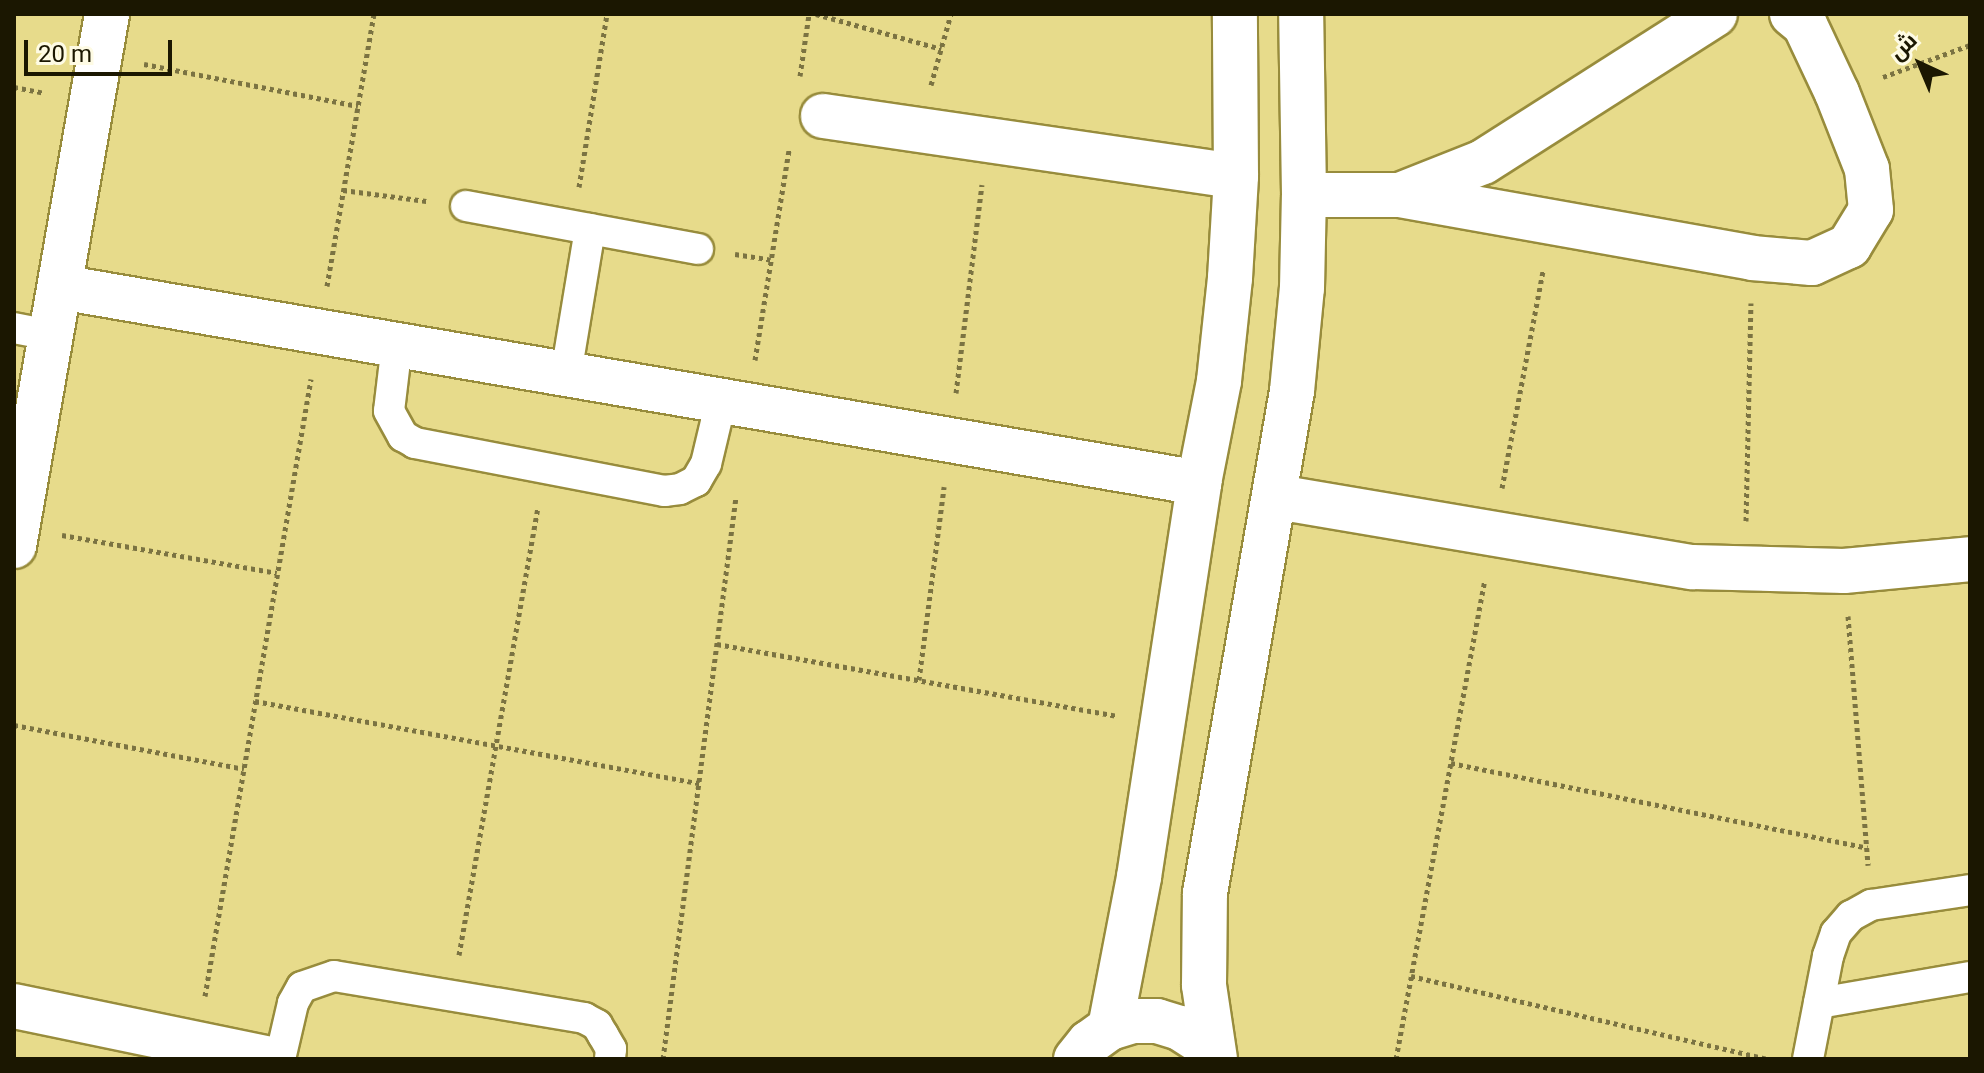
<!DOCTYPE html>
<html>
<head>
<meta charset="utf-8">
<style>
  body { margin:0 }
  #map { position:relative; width:1984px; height:1073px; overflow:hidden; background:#e7db8b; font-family:Roboto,Cairo,sans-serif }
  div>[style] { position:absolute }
  .path>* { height:5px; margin-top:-2.5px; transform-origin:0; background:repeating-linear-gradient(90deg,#7b7342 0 4px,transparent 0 8px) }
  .roads { filter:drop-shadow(2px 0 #988c3c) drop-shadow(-2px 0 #988c3c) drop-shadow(0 2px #988c3c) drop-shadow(0 -2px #988c3c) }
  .service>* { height:30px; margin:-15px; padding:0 15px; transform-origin:15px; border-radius:15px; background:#fff }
  .minor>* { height:44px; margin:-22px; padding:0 22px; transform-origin:22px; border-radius:22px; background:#fff }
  span { translate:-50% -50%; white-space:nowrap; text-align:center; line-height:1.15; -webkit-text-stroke:8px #fefbe4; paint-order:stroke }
  .frame { position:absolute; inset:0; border:16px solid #1b1701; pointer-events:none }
  .north { position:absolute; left:1880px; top:24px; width:80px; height:80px; -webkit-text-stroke:6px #fefbe4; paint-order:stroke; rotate:316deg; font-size:22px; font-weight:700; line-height:32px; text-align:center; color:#1b1701 }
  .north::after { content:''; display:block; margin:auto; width:28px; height:36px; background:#1b1701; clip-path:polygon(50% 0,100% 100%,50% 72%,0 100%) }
  .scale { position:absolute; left:24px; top:40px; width:148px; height:36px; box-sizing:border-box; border:4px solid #1b1701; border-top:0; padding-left:10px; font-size:24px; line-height:28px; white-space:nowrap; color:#1b1701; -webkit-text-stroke:6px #fefbe4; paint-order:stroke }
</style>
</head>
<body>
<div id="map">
  <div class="path">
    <i style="left:816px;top:14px;width:130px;rotate:15.6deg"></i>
    <i style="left:144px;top:64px;width:218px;rotate:11.1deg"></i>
    <i style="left:800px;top:76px;width:63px;rotate:-81.7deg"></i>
    <i style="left:1883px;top:77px;width:93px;rotate:-20.2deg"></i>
    <i style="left:931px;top:85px;width:74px;rotate:-74.3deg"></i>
    <i style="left:14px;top:87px;width:31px;rotate:11deg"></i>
    <i style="left:579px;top:187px;width:175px;rotate:-80.8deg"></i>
    <i style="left:343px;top:190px;width:84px;rotate:7.5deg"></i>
    <i style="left:735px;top:254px;width:36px;rotate:9deg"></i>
    <i style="left:327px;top:286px;width:276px;rotate:-80.2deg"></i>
    <i style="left:755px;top:360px;width:214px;rotate:-80.8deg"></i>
    <i style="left:956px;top:393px;width:210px;rotate:-82.9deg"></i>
    <i style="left:1502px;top:488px;width:222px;rotate:-79.3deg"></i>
    <i style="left:1746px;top:521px;width:218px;rotate:-88.7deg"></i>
    <i style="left:62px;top:535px;width:218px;rotate:10deg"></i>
    <i style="left:1848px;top:616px;width:250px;rotate:85.4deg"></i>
    <i style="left:717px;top:644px;width:407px;rotate:10.2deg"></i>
    <i style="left:919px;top:680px;width:195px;rotate:-82.6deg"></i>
    <i style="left:255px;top:701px;width:452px;rotate:10.5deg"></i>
    <i style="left:14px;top:725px;width:234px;rotate:10.8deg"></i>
    <i style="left:1451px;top:763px;width:425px;rotate:11.5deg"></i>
    <i style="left:459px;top:955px;width:454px;rotate:-80deg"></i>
    <i style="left:1411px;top:976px;width:367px;rotate:13.1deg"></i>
    <i style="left:205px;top:996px;width:626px;rotate:-80.25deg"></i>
    <i style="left:663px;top:1059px;width:567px;rotate:-82.6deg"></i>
    <i style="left:1396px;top:1059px;width:486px;rotate:-79.5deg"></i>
  </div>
  <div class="roads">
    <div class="service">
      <i style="left:466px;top:206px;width:236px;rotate:10.5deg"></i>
      <i style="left:14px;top:328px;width:38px;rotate:11deg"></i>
      <i style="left:397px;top:344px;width:67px;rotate:96.8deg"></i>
      <i style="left:389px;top:411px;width:29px;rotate:61deg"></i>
      <i style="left:403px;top:436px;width:14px;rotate:30deg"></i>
      <i style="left:415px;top:443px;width:254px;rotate:10.9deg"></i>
      <i style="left:664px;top:491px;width:16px;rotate:-7deg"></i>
      <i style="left:680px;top:489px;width:18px;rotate:-27deg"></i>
      <i style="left:696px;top:481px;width:20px;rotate:-60deg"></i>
      <i style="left:706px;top:464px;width:65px;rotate:-76.6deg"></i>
      <i style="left:566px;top:374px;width:147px;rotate:-80.6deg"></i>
      <i style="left:1819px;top:1003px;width:153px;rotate:-9.8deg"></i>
      <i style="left:280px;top:1059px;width:57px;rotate:-76.9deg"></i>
      <i style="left:293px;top:1003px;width:18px;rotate:-61deg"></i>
      <i style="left:302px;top:987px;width:34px;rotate:-19deg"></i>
      <i style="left:334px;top:976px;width:254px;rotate:9.5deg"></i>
      <i style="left:584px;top:1018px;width:15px;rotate:28deg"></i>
      <i style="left:597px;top:1025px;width:12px;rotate:59deg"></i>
      <i style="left:603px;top:1035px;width:16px;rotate:60deg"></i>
      <i style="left:611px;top:1049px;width:10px;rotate:96deg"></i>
      <i style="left:1808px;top:1059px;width:105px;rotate:-79deg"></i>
      <i style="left:1828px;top:956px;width:24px;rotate:-71deg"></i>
      <i style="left:1836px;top:933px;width:23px;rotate:-49deg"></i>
      <i style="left:1851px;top:916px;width:23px;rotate:-29deg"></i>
      <i style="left:1871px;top:905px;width:100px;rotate:-8.6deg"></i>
    </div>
    <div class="minor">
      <i style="left:823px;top:116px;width:417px;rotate:8.3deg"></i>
      <i style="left:1304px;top:195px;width:96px"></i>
      <i style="left:1400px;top:195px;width:358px;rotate:10.1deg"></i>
      <i style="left:1752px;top:258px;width:60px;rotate:4.8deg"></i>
      <i style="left:1812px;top:263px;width:41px;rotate:-24.7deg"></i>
      <i style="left:1849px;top:246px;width:42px;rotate:-58.6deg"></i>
      <i style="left:1871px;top:210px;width:41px;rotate:-95.6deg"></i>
      <i style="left:1867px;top:169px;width:82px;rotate:-111.5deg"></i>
      <i style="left:1837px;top:93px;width:75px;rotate:-115.2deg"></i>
      <i style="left:1805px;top:25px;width:17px;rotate:-140deg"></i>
      <i style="left:1400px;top:195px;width:89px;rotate:-21.7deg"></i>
      <i style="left:1483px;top:162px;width:275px;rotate:-32.5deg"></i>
      <i style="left:60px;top:287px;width:1156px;rotate:9.76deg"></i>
      <i style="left:1277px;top:497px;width:421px;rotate:9.6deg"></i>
      <i style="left:1692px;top:567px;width:152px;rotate:1.5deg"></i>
      <i style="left:1844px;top:571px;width:127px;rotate:-5.4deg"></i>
      <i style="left:14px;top:546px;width:540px;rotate:-80.08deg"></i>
      <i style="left:14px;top:1006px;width:262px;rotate:11.7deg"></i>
      <i style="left:1110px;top:1028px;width:154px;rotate:-79.1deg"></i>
      <i style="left:1139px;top:877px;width:399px;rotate:-81.3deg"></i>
      <i style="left:1199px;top:483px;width:104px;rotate:-78.9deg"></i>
      <i style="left:1219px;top:381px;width:104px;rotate:-83.9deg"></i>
      <i style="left:1230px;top:278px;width:102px;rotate:-86.6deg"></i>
      <i style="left:1236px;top:176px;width:162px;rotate:-90.4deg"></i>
      <i style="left:1076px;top:1059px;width:21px;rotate:-51deg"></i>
      <i style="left:1089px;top:1043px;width:26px;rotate:-36deg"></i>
      <i style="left:1110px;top:1028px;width:24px;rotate:-17deg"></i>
      <i style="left:1133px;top:1021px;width:24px"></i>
      <i style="left:1157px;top:1021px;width:24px;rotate:17deg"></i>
      <i style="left:1180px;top:1028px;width:24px;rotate:33deg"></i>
      <i style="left:1200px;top:1041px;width:23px;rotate:52deg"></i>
      <i style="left:1215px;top:1059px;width:75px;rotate:-98.5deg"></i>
      <i style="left:1204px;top:985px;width:92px;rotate:-89.4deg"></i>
      <i style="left:1205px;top:893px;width:509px;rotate:-80.17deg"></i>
      <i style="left:1292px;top:391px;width:103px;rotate:-84.5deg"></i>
      <i style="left:1302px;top:288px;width:93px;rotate:-88.8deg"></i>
      <i style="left:1304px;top:195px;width:181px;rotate:-90.9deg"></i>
    </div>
  </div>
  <div class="frame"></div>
  <div class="north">ش</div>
  <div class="scale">20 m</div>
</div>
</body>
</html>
